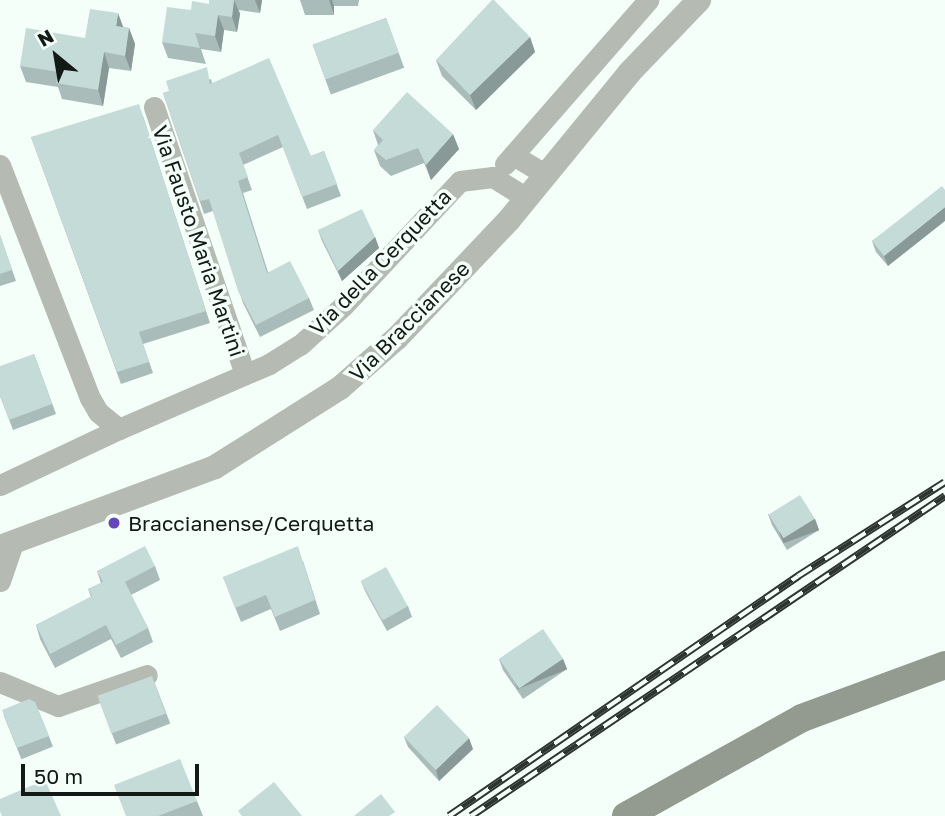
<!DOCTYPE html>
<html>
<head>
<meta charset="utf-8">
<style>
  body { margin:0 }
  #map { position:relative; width:945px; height:816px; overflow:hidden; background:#f3fff8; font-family:"Golos Text",sans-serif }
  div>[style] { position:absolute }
  .minor>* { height:21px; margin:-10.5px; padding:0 10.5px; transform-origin:10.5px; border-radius:10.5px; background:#b5bab2 }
  .tertiary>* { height:24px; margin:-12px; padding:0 12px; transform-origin:12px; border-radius:12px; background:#b5bab2 }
  .secondary>* { height:28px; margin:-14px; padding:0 14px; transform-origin:14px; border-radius:14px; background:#939a8f }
  .rail>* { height:8px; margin-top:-4px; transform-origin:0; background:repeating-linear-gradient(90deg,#f3fff8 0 16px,#2e3531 0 32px); box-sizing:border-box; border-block:2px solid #2e3531 }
  .wall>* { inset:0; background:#a9bcba; transform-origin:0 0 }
  .shaded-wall>* { inset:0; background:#899997; transform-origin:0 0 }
  .building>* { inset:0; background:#c4dbd8; transform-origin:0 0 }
  .dots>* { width:19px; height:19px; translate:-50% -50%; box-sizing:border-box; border:4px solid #f3fff8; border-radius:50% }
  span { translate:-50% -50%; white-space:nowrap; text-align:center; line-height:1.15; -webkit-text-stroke:7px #f3fff8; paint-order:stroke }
  .street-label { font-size:21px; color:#131a16 }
  .poi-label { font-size:21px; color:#131a16 }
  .left { translate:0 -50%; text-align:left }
  .north { position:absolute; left:21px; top:21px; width:70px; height:70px; -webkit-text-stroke:5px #f3fff8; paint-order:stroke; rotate:330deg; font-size:19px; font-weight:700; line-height:28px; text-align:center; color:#131a16 }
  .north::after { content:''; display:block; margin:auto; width:24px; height:32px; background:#131a16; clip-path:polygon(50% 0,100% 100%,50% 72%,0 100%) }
  .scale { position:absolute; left:21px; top:764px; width:178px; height:32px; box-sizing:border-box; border:4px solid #131a16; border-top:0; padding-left:9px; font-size:21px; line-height:24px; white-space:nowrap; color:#131a16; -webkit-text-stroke:5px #f3fff8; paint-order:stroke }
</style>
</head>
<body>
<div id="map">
  <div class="minor">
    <i style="left:154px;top:107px;width:282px;rotate:71.2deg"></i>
    <i style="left:513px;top:155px;width:206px;rotate:-48.9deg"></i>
    <i style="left:505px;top:164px;width:12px;rotate:-48deg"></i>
    <i style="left:513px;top:155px;width:39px;rotate:31deg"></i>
    <i style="left:0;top:165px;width:250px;rotate:68.9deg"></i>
    <i style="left:90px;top:398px;width:16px;rotate:60deg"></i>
    <i style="left:98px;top:412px;width:27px;rotate:39deg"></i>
    <i style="left:119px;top:429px;width:163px;rotate:-23.4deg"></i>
    <i style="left:269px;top:364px;width:36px;rotate:-32deg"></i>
    <i style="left:300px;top:345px;width:58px;rotate:-42.2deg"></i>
    <i style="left:343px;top:306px;width:171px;rotate:-46.9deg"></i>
    <i style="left:460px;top:181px;width:33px;rotate:-7deg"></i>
    <i style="left:493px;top:177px;width:40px;rotate:32deg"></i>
    <i style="left:0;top:485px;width:132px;rotate:-25.2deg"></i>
    <i style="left:0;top:581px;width:40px;rotate:-71.1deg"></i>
    <i style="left:0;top:682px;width:63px;rotate:22.5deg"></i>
    <i style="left:58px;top:706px;width:94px;rotate:-19.2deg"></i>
  </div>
  <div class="tertiary">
    <i style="left:0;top:547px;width:229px;rotate:-20.4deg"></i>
    <i style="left:215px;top:467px;width:148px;rotate:-32.3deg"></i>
    <i style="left:340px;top:388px;width:76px;rotate:-41.3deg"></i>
    <i style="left:397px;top:338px;width:163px;rotate:-46.5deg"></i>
    <i style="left:509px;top:220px;width:191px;rotate:-50.7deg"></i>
    <i style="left:630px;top:72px;width:100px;rotate:-46.2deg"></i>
  </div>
  <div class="secondary">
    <i style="left:626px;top:816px;width:201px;rotate:-29.1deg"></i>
    <i style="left:802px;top:718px;width:153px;rotate:-20.3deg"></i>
  </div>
  <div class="rail">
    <i style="left:449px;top:816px;width:424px;rotate:-34.5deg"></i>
    <i style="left:798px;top:576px;width:174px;rotate:-32.6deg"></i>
    <i style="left:471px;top:816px;width:572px;rotate:-34.02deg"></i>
  </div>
  <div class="wall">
    <i style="clip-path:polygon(209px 0,262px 0,260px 13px,239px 10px,240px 14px,237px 32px,224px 30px,221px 52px,201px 49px,206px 64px,168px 58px,162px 42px,191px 10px,209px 4px)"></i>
    <i style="clip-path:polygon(300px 0,359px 0,358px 6px,334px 6px,334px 15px,305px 15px)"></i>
    <i style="left:386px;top:18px;width:53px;height:78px;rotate:70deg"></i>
    <i style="clip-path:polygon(123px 27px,129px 28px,135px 44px,131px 71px,109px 68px,103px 106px,62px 99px,58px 87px,26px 82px,20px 66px,85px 38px)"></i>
    <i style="clip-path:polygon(530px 37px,535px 52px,476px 110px,442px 76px,436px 60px)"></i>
    <i style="clip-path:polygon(211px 79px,212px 83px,311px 156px,324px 151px,341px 196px,307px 209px,283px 147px,243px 165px,252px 190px,243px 193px,268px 272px,309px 298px,314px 310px,260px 337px,243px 303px,213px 211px,204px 214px,163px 93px)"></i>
    <i style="clip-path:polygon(143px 116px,210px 323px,143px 344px,153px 373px,121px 384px,31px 137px)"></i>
    <i style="clip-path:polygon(373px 130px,459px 149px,431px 180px,424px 163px,391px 176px,380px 166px,374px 150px,378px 145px)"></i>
    <i style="clip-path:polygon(945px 190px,888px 266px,876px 252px,872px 241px)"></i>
    <i style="clip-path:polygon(318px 230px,375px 237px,379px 248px,342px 281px,322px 241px)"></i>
    <i style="clip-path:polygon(0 235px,16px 281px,0 286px)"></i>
    <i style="clip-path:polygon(34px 354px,56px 414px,13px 430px,0 396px)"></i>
    <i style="clip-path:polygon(768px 514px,815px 519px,819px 530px,787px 550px,772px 525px)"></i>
    <i style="clip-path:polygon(303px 561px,320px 614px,280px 631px,271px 609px,241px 622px,223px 577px)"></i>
    <i style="clip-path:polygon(155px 566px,160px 580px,131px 595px,148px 628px,153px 642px,121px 658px,111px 639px,55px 668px,40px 639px,36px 625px,91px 597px,88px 589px,101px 583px,97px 571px)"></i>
    <i style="clip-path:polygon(361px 581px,408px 606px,412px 617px,387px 631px,365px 591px)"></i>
    <i style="clip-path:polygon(499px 659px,563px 659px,567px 669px,523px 699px,503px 670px)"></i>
    <i style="left:152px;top:676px;width:51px;height:58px;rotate:69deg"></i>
    <i style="left:35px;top:702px;width:48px;height:34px;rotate:68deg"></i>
    <i style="clip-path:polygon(404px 737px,473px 749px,439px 781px,408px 747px)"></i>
    <i style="clip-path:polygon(197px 801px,203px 816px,125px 816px)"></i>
  </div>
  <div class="shaded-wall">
    <i style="clip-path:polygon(234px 0,240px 14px,237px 32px,232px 17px)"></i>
    <i style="clip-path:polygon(255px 0,262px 0,260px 13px)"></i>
    <i style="clip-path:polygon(329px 0,332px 0,334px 6px,334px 15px)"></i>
    <i style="clip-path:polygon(118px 13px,124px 29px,116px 26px)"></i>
    <i style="clip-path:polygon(218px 15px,224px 30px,221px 52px,215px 36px)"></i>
    <i style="clip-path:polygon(129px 28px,135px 44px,131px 71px,125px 56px)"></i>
    <i style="clip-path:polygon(530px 37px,535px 52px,476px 110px,470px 95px)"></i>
    <i style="clip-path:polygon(104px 52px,109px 68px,103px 106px,98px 90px)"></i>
    <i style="clip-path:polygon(453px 134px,459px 149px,431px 180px,426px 165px)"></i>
    <i style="clip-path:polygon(945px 207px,945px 221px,888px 266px,884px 256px)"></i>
    <i style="clip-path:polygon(375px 237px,379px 248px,342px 281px,338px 271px)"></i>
    <i style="left:815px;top:519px;width:12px;height:38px;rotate:70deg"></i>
    <i style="left:563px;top:659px;width:11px;height:53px;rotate:68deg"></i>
    <i style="clip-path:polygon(469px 738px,473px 749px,439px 781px,436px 770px)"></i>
  </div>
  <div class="building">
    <i style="clip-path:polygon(209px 0,234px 0,232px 17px,218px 15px,215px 36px,195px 33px,200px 48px,162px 42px,167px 7px,191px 10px,192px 1px,209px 4px)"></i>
    <i style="clip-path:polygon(492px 0,494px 0,530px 37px,470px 95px,436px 60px)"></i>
    <i style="clip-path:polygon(90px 9px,118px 13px,116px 26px,129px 28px,125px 56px,104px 52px,98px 90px,56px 83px,59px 72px,20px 66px,26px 28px,85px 38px)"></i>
    <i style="left:386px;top:18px;width:37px;height:78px;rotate:70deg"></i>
    <i style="clip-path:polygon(269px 58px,311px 156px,324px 151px,337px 184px,302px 197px,278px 135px,239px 153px,248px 177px,238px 181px,267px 273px,290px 261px,309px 298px,256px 325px,238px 291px,209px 199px,200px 201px,163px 93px,169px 91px,166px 81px,207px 67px,210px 84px)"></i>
    <i style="clip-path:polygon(407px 92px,453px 134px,426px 165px,418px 148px,386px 160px,374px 150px,383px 140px,373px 130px)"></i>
    <i style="clip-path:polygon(139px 104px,206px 311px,139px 332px,149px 362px,117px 372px,31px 137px)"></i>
    <i style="clip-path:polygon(942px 186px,945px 190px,945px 207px,884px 256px,872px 241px)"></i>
    <i style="clip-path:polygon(362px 209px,375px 237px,338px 271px,318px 230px)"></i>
    <i style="clip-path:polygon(0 235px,12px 270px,0 274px)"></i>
    <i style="clip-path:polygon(34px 354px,52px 404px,9px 420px,0 396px,0 366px)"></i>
    <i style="left:800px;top:495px;width:28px;height:37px;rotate:58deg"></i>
    <i style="clip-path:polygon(145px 546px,155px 566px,125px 582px,148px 628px,116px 645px,106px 625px,50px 654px,36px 625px,92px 596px,88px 589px,103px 582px,97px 571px)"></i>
    <i style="clip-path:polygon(298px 546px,315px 600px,275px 617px,266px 595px,235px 608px,223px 577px)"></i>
    <i style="left:386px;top:567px;width:45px;height:29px;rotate:61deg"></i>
    <i style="left:543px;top:629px;width:36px;height:53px;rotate:56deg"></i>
    <i style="left:152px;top:676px;width:40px;height:58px;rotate:70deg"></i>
    <i style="clip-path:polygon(29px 699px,35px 702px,49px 736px,17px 748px,2px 710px)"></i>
    <i style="left:437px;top:705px;width:46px;height:46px;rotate:46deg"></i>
    <i style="clip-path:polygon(180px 759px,197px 801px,158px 816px,126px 816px,114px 785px)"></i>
    <i style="clip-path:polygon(45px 780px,61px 816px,2px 816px,0 811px,0 799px)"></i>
    <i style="clip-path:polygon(274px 782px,302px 816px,242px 816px,238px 811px)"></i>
    <i style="clip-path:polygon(381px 794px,395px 812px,389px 816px,354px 816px)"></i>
  </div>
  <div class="dots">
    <i style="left:114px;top:523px;background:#6146be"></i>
  </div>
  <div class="street-label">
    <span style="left:199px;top:241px;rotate:71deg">Via Fausto Maria Martini</span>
    <span style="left:380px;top:262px;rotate:-46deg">Via della Cerquetta</span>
    <span style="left:409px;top:321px;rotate:-45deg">Via Braccianese</span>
  </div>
  <div class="poi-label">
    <span class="left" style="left:128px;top:523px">Braccianense/Cerquetta</span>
  </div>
  <div class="north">N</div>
  <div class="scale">50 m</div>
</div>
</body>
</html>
